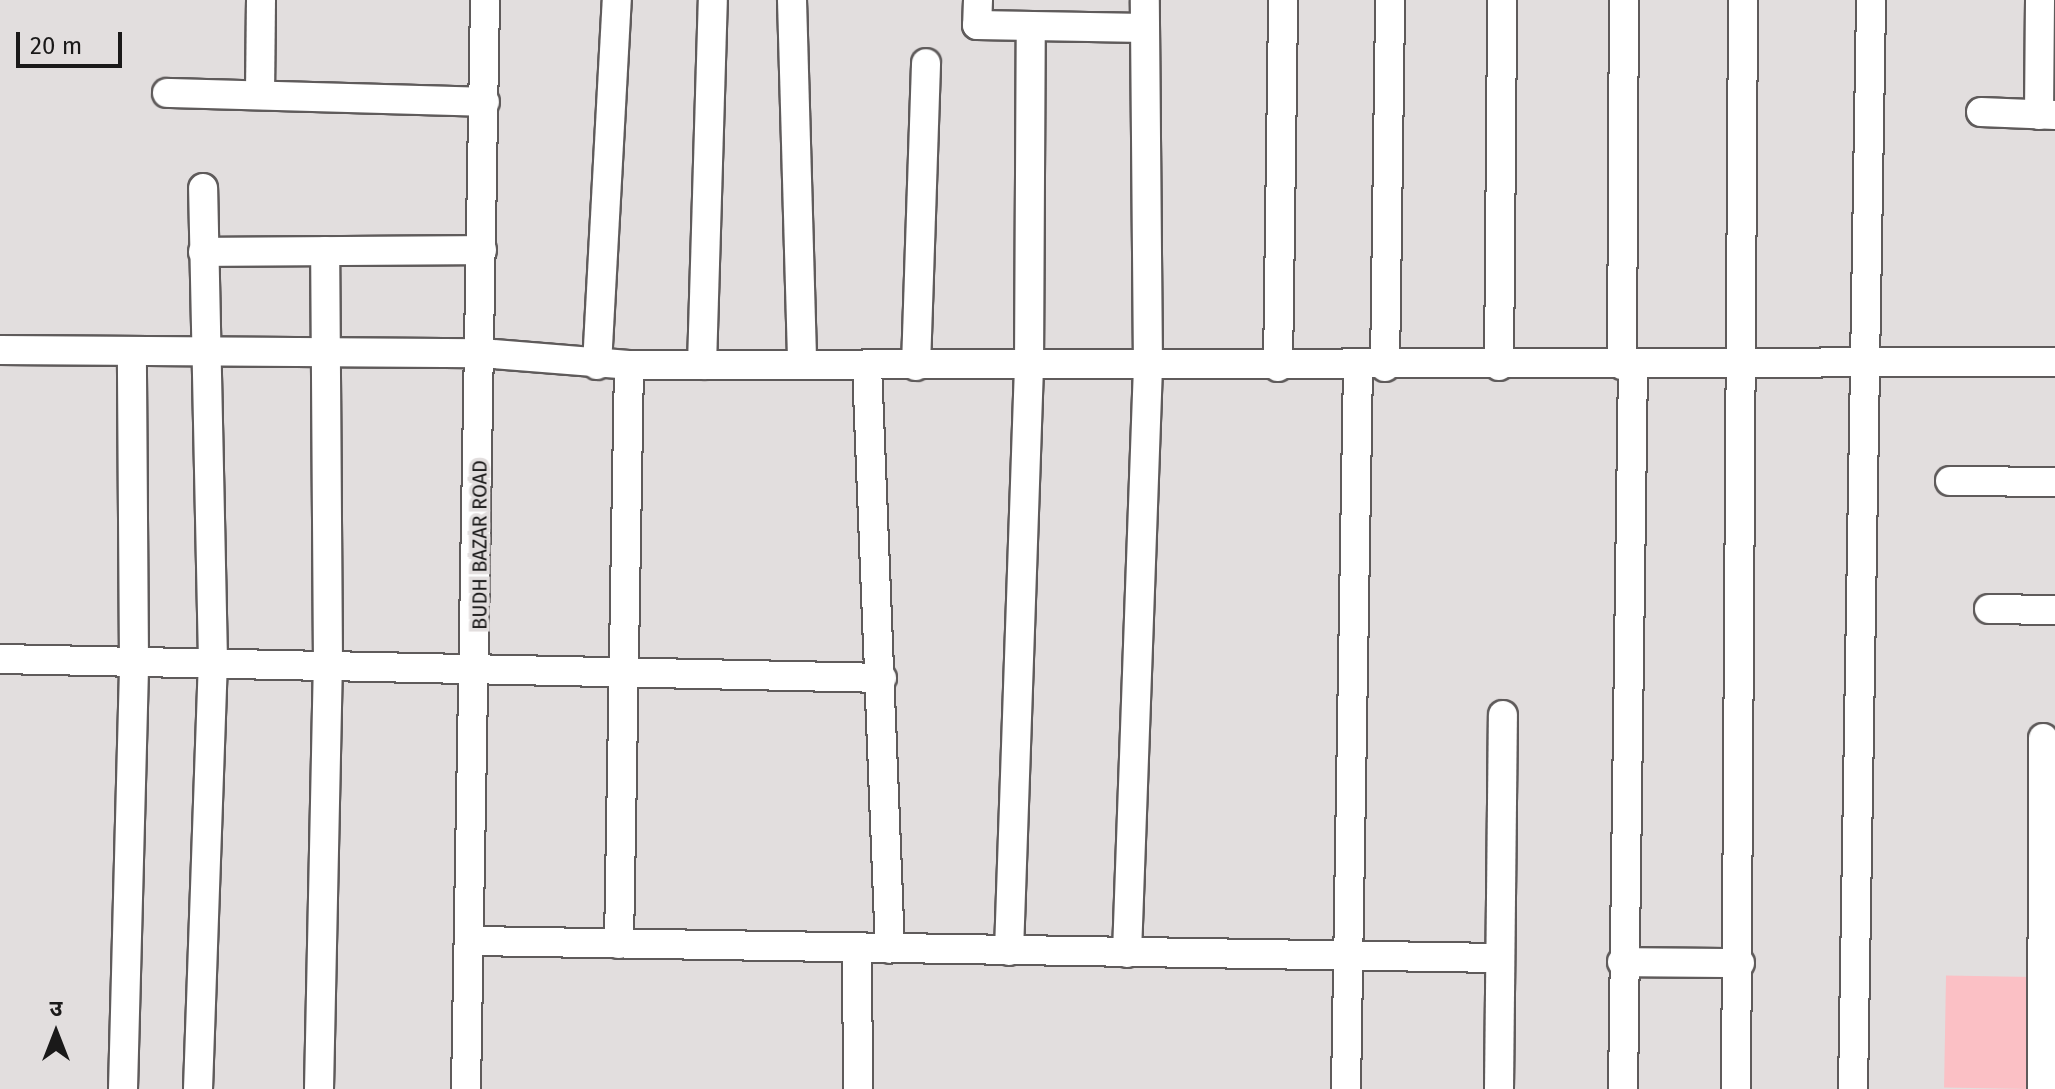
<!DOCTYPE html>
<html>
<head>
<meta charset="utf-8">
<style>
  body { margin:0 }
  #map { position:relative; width:2055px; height:1089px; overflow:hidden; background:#e2dede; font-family:"Fira Sans","Noto Sans Devanagari",sans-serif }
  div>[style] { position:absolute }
  .green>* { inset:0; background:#fbc0c5; transform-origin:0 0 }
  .roads { filter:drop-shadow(2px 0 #5f5b5b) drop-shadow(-2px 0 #5f5b5b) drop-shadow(0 2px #5f5b5b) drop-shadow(0 -2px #5f5b5b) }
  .street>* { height:28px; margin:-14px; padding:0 14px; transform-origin:14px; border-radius:14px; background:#fff }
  span { translate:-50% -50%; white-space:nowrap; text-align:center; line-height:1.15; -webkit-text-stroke:7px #e2dede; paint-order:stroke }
  .street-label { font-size:20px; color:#1a1919 }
  .north { position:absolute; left:16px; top:993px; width:80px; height:80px; -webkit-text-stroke:6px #e2dede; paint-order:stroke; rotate:0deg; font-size:22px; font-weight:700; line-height:32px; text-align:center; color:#1a1919 }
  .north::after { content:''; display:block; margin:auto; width:28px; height:36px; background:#1a1919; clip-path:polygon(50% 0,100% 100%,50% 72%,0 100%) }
  .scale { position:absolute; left:16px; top:32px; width:106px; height:36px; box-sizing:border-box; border:4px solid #1a1919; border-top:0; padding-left:10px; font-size:24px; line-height:28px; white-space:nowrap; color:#1a1919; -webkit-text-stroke:6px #e2dede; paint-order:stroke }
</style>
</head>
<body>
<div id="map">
  <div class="green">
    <i style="left:2033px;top:977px;width:112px;height:87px;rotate:91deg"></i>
  </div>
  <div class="roads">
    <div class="street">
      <i style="left:792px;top:0;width:365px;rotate:88.4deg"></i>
      <i style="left:978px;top:0;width:25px;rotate:92deg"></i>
      <i style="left:977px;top:25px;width:168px;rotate:1deg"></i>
      <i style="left:167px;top:93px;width:318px;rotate:1.6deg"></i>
      <i style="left:260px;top:95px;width:95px;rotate:-89.4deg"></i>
      <i style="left:1981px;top:112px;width:74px;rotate:2.3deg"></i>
      <i style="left:2039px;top:115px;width:115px;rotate:-89.5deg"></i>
      <i style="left:203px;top:252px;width:279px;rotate:-0.4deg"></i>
      <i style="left:0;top:350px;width:481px;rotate:0.4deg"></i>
      <i style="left:481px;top:353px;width:148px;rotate:4.6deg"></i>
      <i style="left:629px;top:365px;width:1426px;rotate:-0.12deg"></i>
      <i style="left:597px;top:365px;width:366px;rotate:-86.9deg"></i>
      <i style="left:702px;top:365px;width:365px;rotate:-88.3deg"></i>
      <i style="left:1622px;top:365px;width:365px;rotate:-89.7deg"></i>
      <i style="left:867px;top:366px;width:583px;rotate:87.74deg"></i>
      <i style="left:916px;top:366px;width:303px;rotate:-88.1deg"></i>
      <i style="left:1499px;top:366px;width:366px;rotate:-89.5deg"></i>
      <i style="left:1278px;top:367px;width:367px;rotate:-89.2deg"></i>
      <i style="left:1385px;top:367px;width:367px;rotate:-89.2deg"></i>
      <i style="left:1950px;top:481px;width:105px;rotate:0.5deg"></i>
      <i style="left:1989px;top:609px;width:66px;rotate:0.9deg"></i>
      <i style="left:0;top:659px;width:882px;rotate:1.23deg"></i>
      <i style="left:473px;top:941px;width:1027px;rotate:0.95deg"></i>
      <i style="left:619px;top:944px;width:579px;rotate:-89.01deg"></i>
      <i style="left:857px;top:948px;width:141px;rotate:89.6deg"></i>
      <i style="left:1009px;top:951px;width:584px;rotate:-88.04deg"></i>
      <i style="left:1029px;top:367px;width:341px;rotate:-89.7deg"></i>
      <i style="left:1127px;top:953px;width:586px;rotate:-87.95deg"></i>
      <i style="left:1148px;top:367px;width:367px;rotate:-90.5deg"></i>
      <i style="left:1622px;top:962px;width:118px;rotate:0.5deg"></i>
      <i style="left:123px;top:1089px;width:428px;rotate:-88.5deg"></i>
      <i style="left:134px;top:661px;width:308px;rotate:-90.4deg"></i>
      <i style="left:198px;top:1089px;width:428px;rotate:-88deg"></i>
      <i style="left:213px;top:661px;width:473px;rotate:-91.2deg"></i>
      <i style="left:319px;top:1089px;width:427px;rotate:-88.8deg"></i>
      <i style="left:328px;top:662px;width:411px;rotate:-90.4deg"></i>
      <i style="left:466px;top:1089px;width:1089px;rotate:-89deg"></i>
      <i style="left:1346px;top:1089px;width:722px;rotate:-89.05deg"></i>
      <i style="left:1499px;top:1089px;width:374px;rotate:-89.4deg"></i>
      <i style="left:1623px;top:1089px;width:724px;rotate:-89.21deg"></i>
      <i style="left:1736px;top:1089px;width:1089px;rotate:-89.63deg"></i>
      <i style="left:1853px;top:1089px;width:1089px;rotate:-89.05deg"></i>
      <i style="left:2042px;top:1089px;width:351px;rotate:-89.8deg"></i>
    </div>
  </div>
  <div class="street-label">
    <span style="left:480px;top:545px;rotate:-90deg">BUDH BAZAR ROAD</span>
  </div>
  <div class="north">उ</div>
  <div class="scale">20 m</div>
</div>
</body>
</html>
